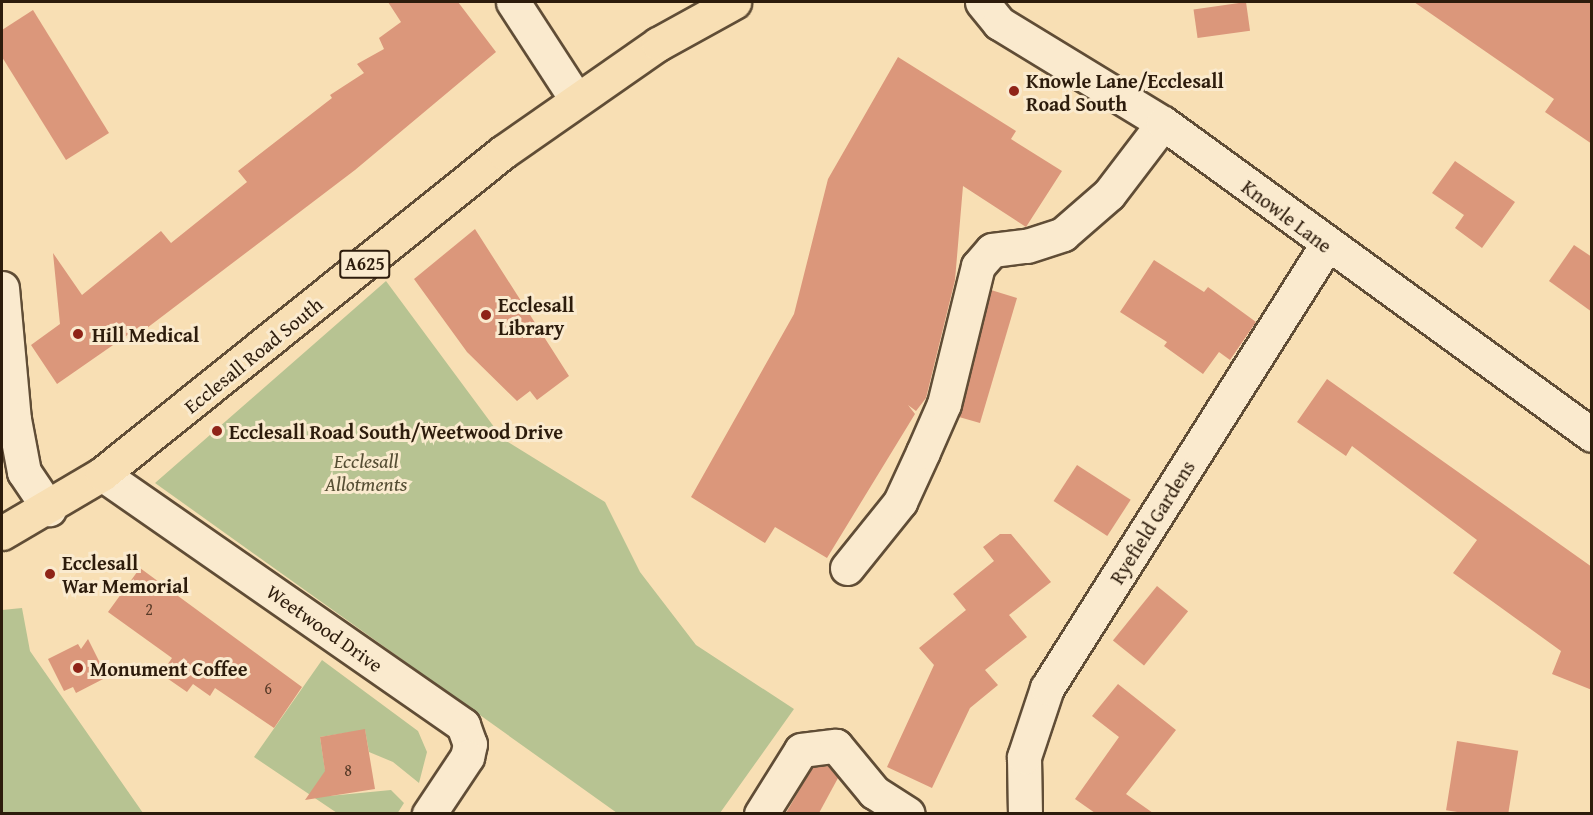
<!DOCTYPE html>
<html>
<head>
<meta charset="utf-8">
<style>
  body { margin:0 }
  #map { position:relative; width:1593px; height:815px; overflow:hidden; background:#f8dfb4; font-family:"Gentium Book Plus",serif }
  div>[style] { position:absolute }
  .green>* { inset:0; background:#b7c392 }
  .building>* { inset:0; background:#db977b; transform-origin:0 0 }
  .roads { filter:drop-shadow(2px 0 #604d36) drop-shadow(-2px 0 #604d36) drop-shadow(0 2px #604d36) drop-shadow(0 -2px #604d36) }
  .minor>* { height:33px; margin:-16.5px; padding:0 16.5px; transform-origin:16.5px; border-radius:16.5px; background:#faeace }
  .tertiary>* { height:33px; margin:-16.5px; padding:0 16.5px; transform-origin:16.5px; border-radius:16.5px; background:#faeace }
  .primary>* { height:33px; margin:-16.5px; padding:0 16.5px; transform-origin:16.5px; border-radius:16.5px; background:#f8dfb4 }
  .dots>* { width:16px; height:16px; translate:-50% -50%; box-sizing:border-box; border:3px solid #faeace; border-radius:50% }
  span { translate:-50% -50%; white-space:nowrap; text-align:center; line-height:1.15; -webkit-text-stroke:6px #faeace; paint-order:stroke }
  .number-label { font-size:16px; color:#583b28 }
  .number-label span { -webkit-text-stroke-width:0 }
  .shield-label span { padding:2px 4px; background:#faeace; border:2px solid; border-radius:4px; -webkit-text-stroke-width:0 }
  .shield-label { font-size:18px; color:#2d1c0c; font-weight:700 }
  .poi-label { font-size:20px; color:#2d1c0c; font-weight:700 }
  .left { translate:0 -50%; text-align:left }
  .street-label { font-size:20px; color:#2d1c0c }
  .park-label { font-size:20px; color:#564e34; font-style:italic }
  .frame { position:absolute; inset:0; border:3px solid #2d1c0c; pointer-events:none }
</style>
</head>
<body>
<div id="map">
  <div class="green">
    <i style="clip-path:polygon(386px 281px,503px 439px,605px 502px,640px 572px,696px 645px,794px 709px,720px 813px,617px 813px,155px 483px)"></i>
    <i style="clip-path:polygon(22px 608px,30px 651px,143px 813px,2px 813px,2px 610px)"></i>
    <i style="clip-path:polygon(322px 660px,418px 731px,427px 752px,419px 783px,393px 762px,369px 752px,365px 730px,320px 737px,329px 796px,391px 790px,404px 803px,397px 814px,337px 813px,254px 757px)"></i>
  </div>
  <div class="building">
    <i style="clip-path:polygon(388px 2px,458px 2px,496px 52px,355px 170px,143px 331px,139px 327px,57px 384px,31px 345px,60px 324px,53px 253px,82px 295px,161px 231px,171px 243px,247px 182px,238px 171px,332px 98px,330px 95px,364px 73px,357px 64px,384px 49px,379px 38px,401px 22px)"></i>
    <i style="left:1246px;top:2px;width:29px;height:53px;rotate:82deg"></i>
    <i style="clip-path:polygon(1414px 2px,1592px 2px,1592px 144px,1545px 112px,1554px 99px)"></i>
    <i style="clip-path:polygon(33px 10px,109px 133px,66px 160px,2px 57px,2px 30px)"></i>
    <i style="clip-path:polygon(898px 57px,1016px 131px,1011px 139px,1062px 171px,1026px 227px,963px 186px,955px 280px,926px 398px,916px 411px,908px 405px,915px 414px,827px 558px,775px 527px,765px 543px,691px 497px,794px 314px,828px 179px)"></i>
    <i style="clip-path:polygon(1455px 161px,1515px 202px,1482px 248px,1455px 228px,1464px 215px,1432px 193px)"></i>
    <i style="clip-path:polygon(475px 229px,569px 376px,537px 400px,530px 391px,517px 401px,467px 352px,414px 279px)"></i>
    <i style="clip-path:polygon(1574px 245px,1592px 257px,1592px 312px,1549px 281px)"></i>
    <i style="clip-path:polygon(1154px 260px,1204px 292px,1208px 287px,1256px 322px,1230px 360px,1219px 352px,1203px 374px,1164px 346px,1167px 342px,1120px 312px)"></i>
    <i style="clip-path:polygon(991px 290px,1017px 298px,980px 423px,959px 417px)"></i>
    <i style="clip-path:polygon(1327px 379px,1592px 567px,1592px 690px,1552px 674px,1561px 651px,1453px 573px,1477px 540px,1352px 446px,1346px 456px,1297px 422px)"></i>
    <i style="left:1077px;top:465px;width:64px;height:43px;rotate:33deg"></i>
    <i style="clip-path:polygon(1000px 534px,1011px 534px,1051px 582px,1009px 615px,1027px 637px,985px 670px,998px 685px,970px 708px,932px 788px,887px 767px,934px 665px,919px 648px,966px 610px,953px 594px,994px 561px,983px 547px)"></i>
    <i style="clip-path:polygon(140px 568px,302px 687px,274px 728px,215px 688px,210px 696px,193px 684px,187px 692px,161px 674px,172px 658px,108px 612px)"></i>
    <i style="left:1157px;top:586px;width:40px;height:70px;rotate:39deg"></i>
    <i style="clip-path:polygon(88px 639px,107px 677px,76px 693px,73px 687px,64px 691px,48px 659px,78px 644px,81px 649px)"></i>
    <i style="clip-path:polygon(1118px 684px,1176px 730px,1126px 794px,1153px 813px,1095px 813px,1075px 799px,1119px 737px,1092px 716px)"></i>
    <i style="clip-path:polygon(365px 729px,375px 789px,305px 800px,325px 771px,320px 737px)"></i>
    <i style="left:1457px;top:741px;width:62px;height:70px;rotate:9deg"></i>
    <i style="clip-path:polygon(828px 766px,838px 778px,819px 813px,786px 813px,812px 768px)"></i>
  </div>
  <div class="roads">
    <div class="minor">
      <i style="left:513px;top:2px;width:116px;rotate:57deg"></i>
      <i style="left:2px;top:288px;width:132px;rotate:84.8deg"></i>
      <i style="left:14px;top:419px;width:54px;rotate:79.3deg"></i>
      <i style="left:24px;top:472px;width:45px;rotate:56deg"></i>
      <i style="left:102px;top:474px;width:440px;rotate:34.8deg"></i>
      <i style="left:463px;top:725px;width:20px;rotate:70deg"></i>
      <i style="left:470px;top:744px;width:13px;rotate:103deg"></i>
      <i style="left:467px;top:757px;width:69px;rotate:123.7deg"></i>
      <i style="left:847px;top:568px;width:85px;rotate:-51.2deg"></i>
      <i style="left:900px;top:502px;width:55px;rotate:-65.3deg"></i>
      <i style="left:923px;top:452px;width:52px;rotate:-66.4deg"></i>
      <i style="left:944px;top:404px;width:142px;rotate:-76.2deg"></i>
      <i style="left:978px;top:266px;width:21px;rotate:-49deg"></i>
      <i style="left:992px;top:250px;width:35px;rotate:-7deg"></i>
      <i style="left:1027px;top:246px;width:38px;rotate:-18deg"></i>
      <i style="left:1063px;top:234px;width:61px;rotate:-41deg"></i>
      <i style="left:1109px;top:194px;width:89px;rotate:-52.7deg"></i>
      <i style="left:761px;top:814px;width:75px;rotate:-58deg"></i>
      <i style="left:801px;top:750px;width:35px;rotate:-7deg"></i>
      <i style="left:836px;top:746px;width:60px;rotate:50.4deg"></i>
      <i style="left:874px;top:792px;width:40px;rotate:32.9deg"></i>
      <i style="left:1025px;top:814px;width:57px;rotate:-91deg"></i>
      <i style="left:1024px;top:757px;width:73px;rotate:-71.6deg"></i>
      <i style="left:1047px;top:688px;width:523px;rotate:-57.74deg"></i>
    </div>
    <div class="tertiary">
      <i style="left:982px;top:2px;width:27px;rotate:51deg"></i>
      <i style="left:999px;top:23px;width:192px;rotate:31.4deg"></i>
      <i style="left:1163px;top:123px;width:530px;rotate:36.03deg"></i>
    </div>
    <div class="primary">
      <i style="left:2px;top:533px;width:116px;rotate:-30.5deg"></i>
      <i style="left:102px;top:474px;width:514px;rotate:-38.76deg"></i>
      <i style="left:503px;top:152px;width:189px;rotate:-34.9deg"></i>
      <i style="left:658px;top:44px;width:87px;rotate:-28.9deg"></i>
    </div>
  </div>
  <div class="dots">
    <i style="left:1014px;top:91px;background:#8f2418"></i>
    <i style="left:486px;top:315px;background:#8f2418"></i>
    <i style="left:78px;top:334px;background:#8f2418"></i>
    <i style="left:217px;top:431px;background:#8f2418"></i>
    <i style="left:50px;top:574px;background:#8f2418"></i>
    <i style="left:78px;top:668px;background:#8f2418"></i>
  </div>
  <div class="number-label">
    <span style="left:149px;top:609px">2</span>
    <span style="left:268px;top:688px">6</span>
    <span style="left:348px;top:770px">8</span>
  </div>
  <div class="shield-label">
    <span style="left:365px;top:264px">A625</span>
  </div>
  <div class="poi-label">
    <span class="left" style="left:1026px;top:92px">Knowle Lane/Ecclesall<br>Road South</span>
    <span class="left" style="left:498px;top:316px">Ecclesall<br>Library</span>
    <span class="left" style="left:92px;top:334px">Hill Medical</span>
    <span class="left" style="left:229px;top:431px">Ecclesall Road South/Weetwood Drive</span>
    <span class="left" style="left:62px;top:574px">Ecclesall<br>War Memorial</span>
    <span class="left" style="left:90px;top:668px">Monument Coffee</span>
  </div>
  <div class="street-label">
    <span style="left:1287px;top:216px;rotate:37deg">Knowle Lane</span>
    <span style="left:253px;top:355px;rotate:-39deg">Ecclesall Road South</span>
    <span style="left:1152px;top:522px;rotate:-58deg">Ryefield Gardens</span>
    <span style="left:325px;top:628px;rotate:35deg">Weetwood Drive</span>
  </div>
  <div class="park-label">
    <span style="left:366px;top:472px">Ecclesall<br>Allotments</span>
  </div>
  <div class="frame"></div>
</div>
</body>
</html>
